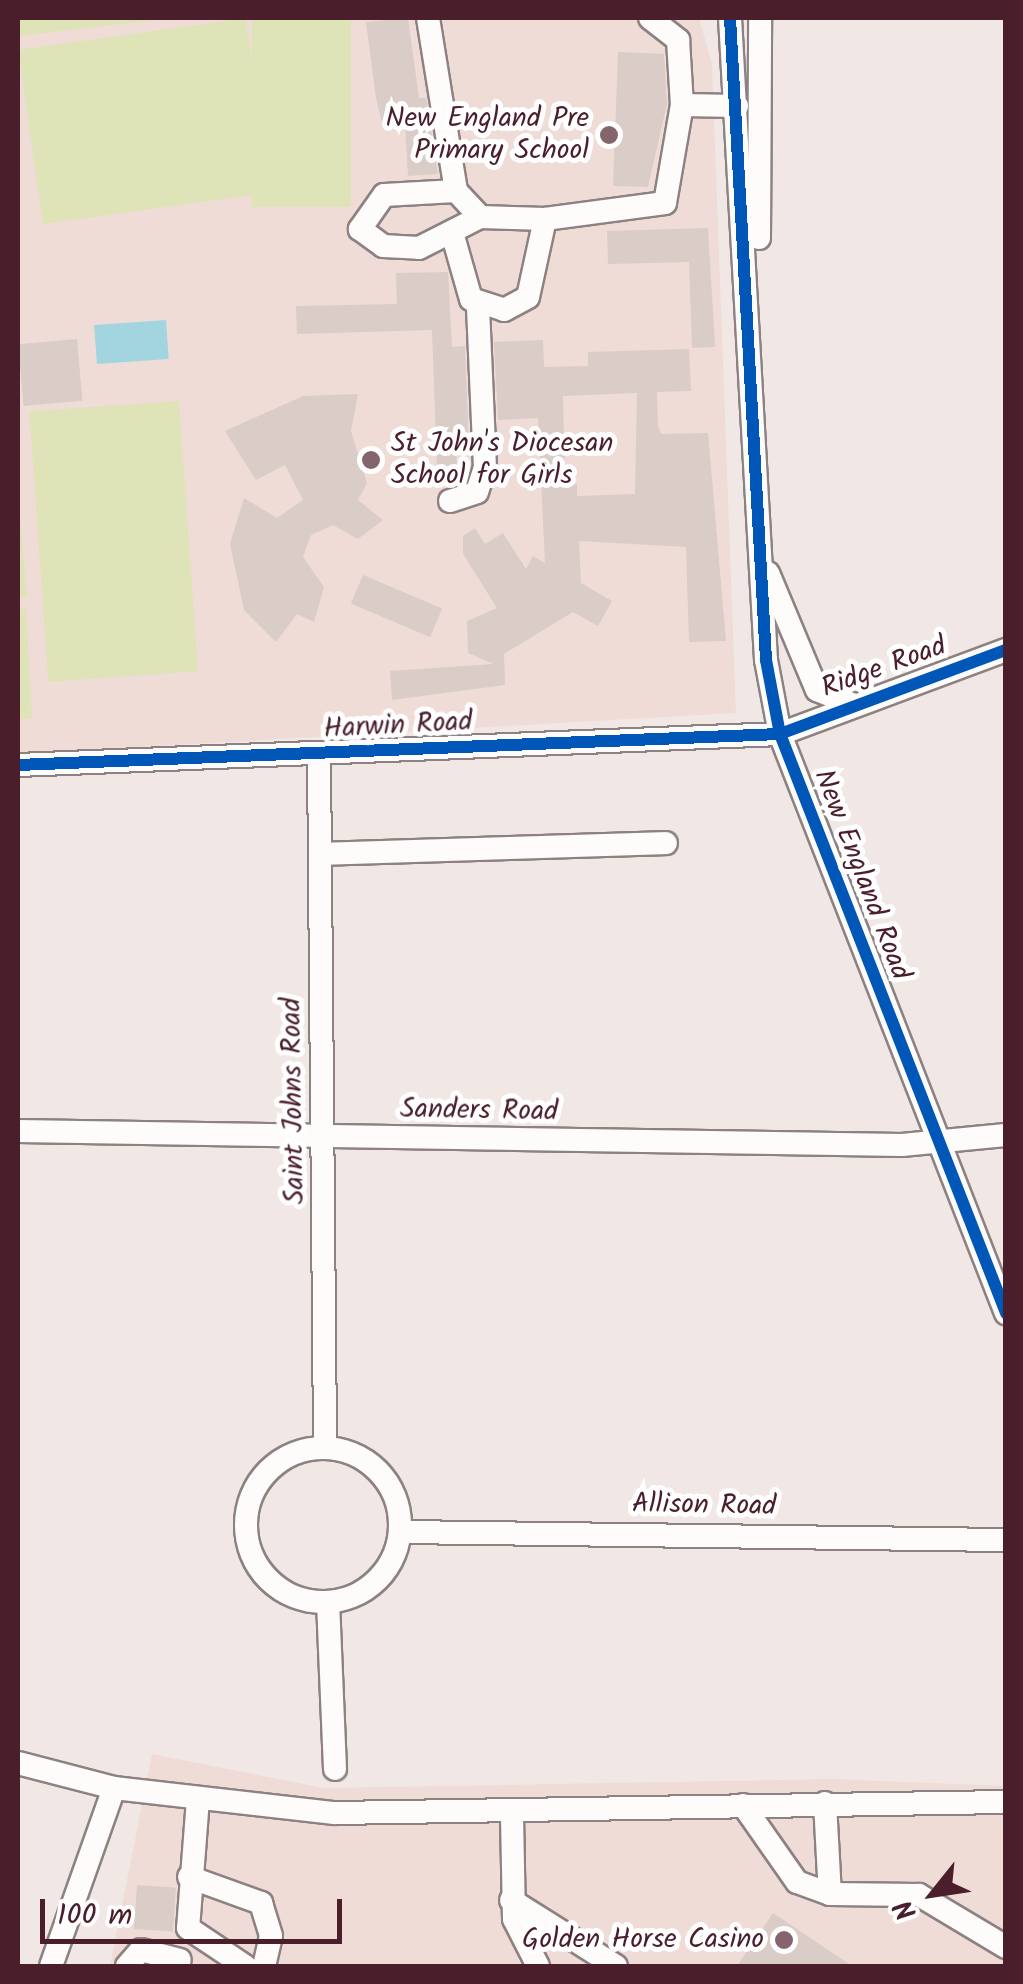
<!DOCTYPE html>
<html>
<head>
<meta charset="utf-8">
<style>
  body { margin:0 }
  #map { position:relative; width:1023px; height:1984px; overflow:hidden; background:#f1e8e5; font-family:Kalam,sans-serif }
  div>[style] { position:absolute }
  .built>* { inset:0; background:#f0dcd6 }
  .green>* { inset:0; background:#dee3b8; transform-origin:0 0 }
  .water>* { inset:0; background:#a2d5e0; transform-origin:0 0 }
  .building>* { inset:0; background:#daccc7; transform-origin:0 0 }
  .roads { filter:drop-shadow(2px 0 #8d8182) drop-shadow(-2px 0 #8d8182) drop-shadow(0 2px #8d8182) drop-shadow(0 -2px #8d8182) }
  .minor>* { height:22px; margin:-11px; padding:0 11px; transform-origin:11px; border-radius:11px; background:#fdfcfb }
  .minor>.ring { margin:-11px; padding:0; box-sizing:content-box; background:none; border:22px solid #fdfcfb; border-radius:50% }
  .cycleway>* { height:12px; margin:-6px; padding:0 6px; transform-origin:6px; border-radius:6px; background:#0057b8 }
  .dots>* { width:28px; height:28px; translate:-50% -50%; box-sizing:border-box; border:5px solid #fff; border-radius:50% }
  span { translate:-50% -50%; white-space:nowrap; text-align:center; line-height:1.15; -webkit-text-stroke:10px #fff; paint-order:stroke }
  .poi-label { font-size:28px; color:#4a1f2b }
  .right { translate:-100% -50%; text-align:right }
  .left { translate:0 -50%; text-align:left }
  .street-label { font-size:28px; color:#4a1f2b }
  .frame { position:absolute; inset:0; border:20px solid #4a1f2b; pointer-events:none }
  .north { position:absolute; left:883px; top:1844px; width:100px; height:100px; -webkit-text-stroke:8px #fff; paint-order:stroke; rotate:240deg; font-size:28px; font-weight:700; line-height:40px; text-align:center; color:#4a1f2b }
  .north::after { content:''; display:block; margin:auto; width:35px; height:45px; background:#4a1f2b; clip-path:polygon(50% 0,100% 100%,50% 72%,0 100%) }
  .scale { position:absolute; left:40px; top:1899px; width:302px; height:45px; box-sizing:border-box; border:5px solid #4a1f2b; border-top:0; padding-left:12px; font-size:30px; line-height:35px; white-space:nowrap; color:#4a1f2b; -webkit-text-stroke:8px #fff; paint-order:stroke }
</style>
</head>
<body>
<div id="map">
  <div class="built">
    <i style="clip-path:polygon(18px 18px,699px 18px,712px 64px,736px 713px,18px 754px)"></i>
    <i style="clip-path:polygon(152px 1754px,324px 1788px,834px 1779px,1005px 1786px,1005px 1966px,110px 1966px)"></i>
  </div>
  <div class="green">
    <i style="clip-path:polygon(18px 18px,173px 18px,18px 36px)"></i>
    <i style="left:246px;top:18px;width:176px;height:230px;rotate:82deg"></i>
    <i style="left:252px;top:18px;width:99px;height:189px"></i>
    <i style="left:179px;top:401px;width:271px;height:150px;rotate:86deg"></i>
    <i style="clip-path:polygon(18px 491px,27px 597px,18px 598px)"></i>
    <i style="clip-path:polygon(18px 609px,26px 609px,32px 718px,18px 719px)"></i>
  </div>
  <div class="water">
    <i style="left:166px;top:320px;width:39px;height:72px;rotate:86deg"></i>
  </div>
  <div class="building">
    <i style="clip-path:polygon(408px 18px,419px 98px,426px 98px,438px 174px,408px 176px,405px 125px,383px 127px,376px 98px,366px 22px)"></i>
    <i style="clip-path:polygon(618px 52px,664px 54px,667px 104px,648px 187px,613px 186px)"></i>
    <i style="clip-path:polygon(708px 228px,715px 347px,692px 348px,689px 262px,608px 264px,607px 231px)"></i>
    <i style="clip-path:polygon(448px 272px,452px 347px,465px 346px,469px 449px,456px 449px,457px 468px,437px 469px,432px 330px,297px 334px,296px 306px,397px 304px,396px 273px)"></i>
    <i style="left:77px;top:339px;width:62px;height:59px;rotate:85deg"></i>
    <i style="clip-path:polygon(evenodd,543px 340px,544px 367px,588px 366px,588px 352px,689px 349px,691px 391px,657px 392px,658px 426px,661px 434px,708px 433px,726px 641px,689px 642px,686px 547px,579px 541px,581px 583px,612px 601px,598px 626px,573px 612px,504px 654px,505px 685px,392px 700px,390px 671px,494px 664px,468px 653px,467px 621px,497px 608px,463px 554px,463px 536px,475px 528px,485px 544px,503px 533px,526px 569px,533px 556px,545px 563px,538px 418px,498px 420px,494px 342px,543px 340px,637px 393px,635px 494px,577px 496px,577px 484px,565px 484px,563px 396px,637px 393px)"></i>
    <i style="clip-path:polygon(358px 394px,351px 431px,367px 483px,358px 500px,383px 520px,358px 539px,333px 525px,311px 535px,303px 557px,324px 587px,314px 622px,297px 614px,276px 642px,244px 610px,230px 544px,244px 498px,277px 518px,303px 500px,285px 465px,256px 480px,225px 431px,303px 396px)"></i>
    <i style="left:363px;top:575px;width:86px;height:31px;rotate:23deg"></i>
    <i style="left:137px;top:1885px;width:39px;height:44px;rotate:4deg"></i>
    <i style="clip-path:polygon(773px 1913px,852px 1966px,737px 1966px)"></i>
  </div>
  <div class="roads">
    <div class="minor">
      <i style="left:428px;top:18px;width:175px;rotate:80.8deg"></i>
      <i style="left:456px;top:191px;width:35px;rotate:47deg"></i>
      <i style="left:480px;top:217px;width:65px;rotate:1.8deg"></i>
      <i style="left:545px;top:219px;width:121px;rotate:-7.6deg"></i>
      <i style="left:665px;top:203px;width:99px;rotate:-80.2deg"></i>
      <i style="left:650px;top:18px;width:36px;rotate:38deg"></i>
      <i style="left:678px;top:40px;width:65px;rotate:86.5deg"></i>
      <i style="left:682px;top:105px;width:55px;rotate:1deg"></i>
      <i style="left:730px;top:18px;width:643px;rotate:86.79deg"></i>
      <i style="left:766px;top:660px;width:75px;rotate:79.3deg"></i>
      <i style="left:780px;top:734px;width:622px;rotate:68.68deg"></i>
      <i style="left:456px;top:191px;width:72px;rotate:176.8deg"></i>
      <i style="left:384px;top:195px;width:42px;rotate:125.2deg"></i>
      <i style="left:360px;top:229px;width:29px;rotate:36deg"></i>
      <i style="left:383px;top:246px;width:36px;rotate:3deg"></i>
      <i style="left:419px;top:248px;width:68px;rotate:-26.9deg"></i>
      <i style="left:453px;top:236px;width:66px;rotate:74.1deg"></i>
      <i style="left:471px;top:299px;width:35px;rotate:18deg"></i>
      <i style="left:504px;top:310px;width:27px;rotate:-28deg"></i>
      <i style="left:528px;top:297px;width:80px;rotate:-77.7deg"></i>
      <i style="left:759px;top:238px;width:220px;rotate:-89.7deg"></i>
      <i style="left:450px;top:501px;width:28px;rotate:-18deg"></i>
      <i style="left:477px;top:492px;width:25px;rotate:-72deg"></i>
      <i style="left:485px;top:468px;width:159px;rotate:-92.5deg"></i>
      <i style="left:768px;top:573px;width:127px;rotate:67.3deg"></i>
      <i style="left:817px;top:690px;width:40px;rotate:22deg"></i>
      <i style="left:319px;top:754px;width:693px;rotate:89.5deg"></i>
      <i style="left:18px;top:765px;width:763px;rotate:-2.33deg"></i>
      <i style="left:780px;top:734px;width:241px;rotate:-20.4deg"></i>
      <i style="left:321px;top:854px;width:345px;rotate:-1.8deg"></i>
      <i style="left:18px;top:1131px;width:884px;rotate:0.91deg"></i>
      <i style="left:902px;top:1145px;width:104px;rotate:-5.5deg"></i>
      <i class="ring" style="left:246px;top:1448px;width:132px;height:132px"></i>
      <i style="left:401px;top:1532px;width:605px;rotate:0.76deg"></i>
      <i style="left:328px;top:1602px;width:167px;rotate:87.6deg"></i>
      <i style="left:18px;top:1763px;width:99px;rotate:14.6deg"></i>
      <i style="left:114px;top:1788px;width:222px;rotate:6.5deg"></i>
      <i style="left:335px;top:1813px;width:671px;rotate:-0.94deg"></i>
      <i style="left:198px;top:1799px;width:129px;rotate:94.4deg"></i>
      <i style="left:188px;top:1928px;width:69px;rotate:33.7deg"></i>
      <i style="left:825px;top:1803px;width:91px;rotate:86.9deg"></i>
      <i style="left:743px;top:1805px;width:94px;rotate:55deg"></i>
      <i style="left:797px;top:1882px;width:35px;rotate:20deg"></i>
      <i style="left:830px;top:1894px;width:89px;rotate:0.6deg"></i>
      <i style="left:919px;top:1895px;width:101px;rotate:30.9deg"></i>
      <i style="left:512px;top:1815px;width:104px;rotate:88.9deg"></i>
      <i style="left:514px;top:1919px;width:53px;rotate:62.9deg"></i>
      <i style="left:189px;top:1877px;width:77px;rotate:19.9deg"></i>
      <i style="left:261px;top:1903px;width:34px;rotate:73deg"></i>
      <i style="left:271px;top:1936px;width:31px;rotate:103deg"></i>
      <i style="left:511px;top:1900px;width:124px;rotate:32.2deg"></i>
      <i style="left:51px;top:1966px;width:189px;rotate:-70.5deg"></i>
      <i style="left:127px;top:1966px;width:21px;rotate:-49deg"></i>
      <i style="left:141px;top:1950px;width:40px;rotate:14.4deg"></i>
    </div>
  </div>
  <div class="cycleway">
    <i style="left:730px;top:18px;width:643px;rotate:86.79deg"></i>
    <i style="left:766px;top:660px;width:75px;rotate:79.3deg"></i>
    <i style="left:780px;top:734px;width:622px;rotate:68.68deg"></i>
    <i style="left:18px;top:765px;width:763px;rotate:-2.33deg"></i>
    <i style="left:780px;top:734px;width:241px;rotate:-20.4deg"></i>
  </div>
  <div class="dots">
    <i style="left:609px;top:135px;background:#84656c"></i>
    <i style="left:371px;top:460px;background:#84656c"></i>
    <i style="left:784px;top:1940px;background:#84656c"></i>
  </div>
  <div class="poi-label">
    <span class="right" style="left:589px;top:135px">New England Pre<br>Primary School</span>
    <span class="left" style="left:391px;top:460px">St John's Diocesan<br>School for Girls</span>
    <span class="right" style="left:764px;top:1940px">Golden Horse Casino</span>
  </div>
  <div class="street-label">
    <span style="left:884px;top:668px;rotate:-20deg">Ridge Road</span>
    <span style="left:398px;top:726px;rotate:-3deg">Harwin Road</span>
    <span style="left:861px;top:875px;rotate:69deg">New England Road</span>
    <span style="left:294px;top:1101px;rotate:-91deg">Saint Johns Road</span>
    <span style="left:479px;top:1111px;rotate:1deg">Sanders Road</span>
    <span style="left:704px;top:1506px;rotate:1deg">Allison Road</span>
  </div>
  <div class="frame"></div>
  <div class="north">N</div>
  <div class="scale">100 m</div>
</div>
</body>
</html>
